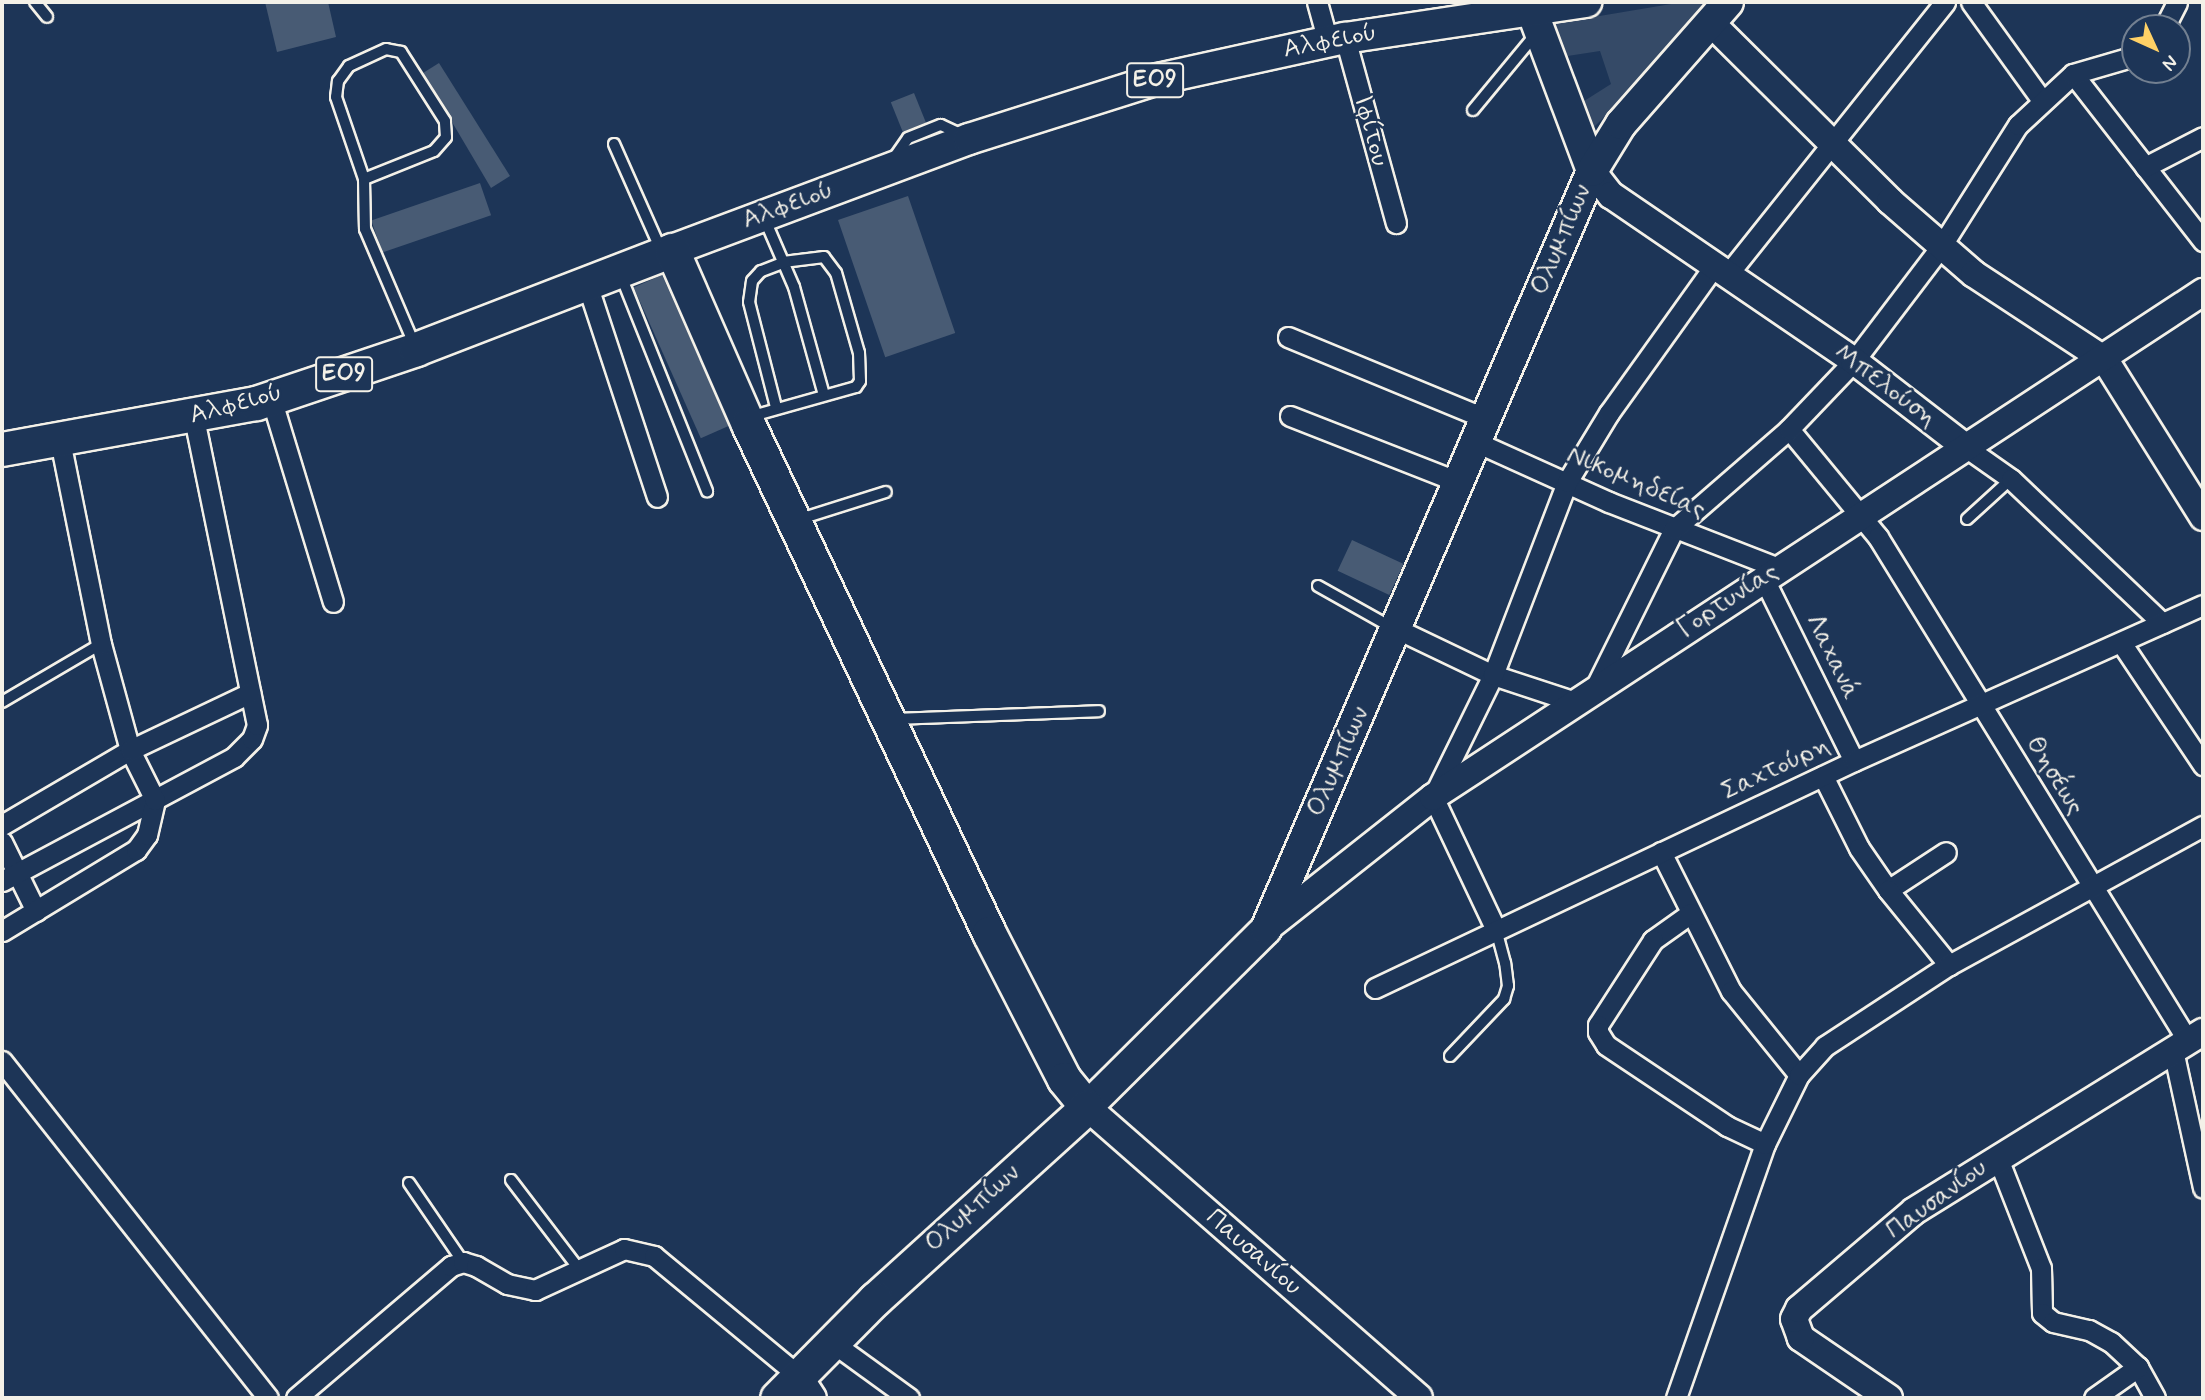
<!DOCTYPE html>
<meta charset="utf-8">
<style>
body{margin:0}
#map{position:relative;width:2205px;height:1400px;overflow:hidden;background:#1d3557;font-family:Mynerve,sans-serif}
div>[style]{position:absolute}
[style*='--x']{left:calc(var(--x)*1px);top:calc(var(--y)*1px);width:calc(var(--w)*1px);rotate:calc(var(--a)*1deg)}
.green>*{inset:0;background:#354a67}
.building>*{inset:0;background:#485b74;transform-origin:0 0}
.roads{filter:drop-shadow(2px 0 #f4f1e8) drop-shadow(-2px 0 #f4f1e8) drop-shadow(0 2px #f4f1e8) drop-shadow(0 -2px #f4f1e8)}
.lane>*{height:10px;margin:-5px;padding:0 5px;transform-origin:5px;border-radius:5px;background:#1d3557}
.street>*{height:19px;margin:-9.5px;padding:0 9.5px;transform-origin:9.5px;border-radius:9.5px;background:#1d3557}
.secondary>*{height:26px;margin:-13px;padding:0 13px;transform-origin:13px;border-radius:13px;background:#1d3557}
.primary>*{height:30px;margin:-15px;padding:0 15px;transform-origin:15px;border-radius:15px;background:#1d3557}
.highway>*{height:33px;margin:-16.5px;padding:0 16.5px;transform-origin:16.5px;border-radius:16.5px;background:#1d3557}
span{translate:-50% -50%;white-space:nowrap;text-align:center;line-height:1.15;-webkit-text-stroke:5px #1d3557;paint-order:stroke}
.shield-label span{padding:2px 5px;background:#1d3557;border:2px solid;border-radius:5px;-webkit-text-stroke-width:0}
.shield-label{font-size:24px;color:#f4f1e8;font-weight:700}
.street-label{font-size:26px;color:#f4f1e8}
.frame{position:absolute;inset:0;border:4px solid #f4f1e8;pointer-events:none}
.north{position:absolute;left:2121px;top:14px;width:70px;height:70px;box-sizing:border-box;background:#1d3557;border:2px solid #738091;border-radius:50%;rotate:135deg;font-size:19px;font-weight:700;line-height:28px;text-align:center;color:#f4f1e8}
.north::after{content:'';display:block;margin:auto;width:24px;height:32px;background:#ffd166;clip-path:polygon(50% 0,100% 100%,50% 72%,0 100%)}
</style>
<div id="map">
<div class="green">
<i style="clip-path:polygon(1683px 2px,1720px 2px,1590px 131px,1581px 103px,1611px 84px,1600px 51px,1561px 57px,1552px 24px)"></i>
</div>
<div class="building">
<i style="clip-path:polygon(265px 2px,328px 2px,336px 37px,277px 52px)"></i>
<i style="clip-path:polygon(439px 63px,510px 176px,491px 188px,423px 73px)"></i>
<i style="left:914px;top:93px;width:32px;height:25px;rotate:68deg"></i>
<i style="left:480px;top:183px;width:34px;height:115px;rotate:71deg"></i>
<i style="left:908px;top:196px;width:145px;height:74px;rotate:71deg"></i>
<i style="left:662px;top:275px;width:165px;height:31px;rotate:66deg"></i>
<i style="left:1352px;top:540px;width:57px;height:34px;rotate:25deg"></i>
</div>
<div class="roads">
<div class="lane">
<i style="--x:35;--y:2;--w:19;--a:51"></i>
<i style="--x:1473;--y:110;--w:97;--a:-50.4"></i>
<i style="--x:614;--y:144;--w:116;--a:66.1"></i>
<i style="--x:894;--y:158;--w:24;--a:-55"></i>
<i style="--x:908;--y:138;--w:35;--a:-22"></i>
<i style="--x:941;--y:125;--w:23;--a:25"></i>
<i style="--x:364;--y:179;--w:75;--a:-21.8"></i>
<i style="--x:434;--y:151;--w:18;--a:-49"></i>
<i style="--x:446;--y:137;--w:16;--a:-94"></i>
<i style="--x:445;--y:121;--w:82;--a:-122.5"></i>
<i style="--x:401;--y:52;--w:15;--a:-169"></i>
<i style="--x:386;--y:49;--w:41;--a:155.3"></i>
<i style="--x:349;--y:66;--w:19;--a:126"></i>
<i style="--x:338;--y:81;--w:16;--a:97"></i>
<i style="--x:336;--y:97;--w:87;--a:71.1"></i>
<i style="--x:364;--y:179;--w:50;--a:88.9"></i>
<i style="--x:365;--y:229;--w:127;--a:66.9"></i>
<i style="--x:765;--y:220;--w:73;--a:66.6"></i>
<i style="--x:794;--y:287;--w:112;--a:74.5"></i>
<i style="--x:621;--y:276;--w:232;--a:68.2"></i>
<i style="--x:749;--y:417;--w:111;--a:-15.7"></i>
<i style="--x:856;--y:387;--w:7;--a:-56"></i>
<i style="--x:860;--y:381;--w:28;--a:-92"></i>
<i style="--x:859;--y:353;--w:83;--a:-106"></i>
<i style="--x:836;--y:273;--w:20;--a:-127"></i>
<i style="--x:824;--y:257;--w:39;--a:173"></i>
<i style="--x:785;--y:262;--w:26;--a:159"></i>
<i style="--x:761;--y:271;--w:13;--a:132"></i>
<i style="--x:752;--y:281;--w:21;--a:98"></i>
<i style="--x:749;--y:302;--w:108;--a:75.6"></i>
<i style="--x:1967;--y:519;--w:59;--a:-42.3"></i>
<i style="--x:797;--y:520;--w:93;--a:-17.5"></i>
<i style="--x:1318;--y:586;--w:84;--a:29.3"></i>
<i style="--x:2;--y:702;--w:115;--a:-30.4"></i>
<i style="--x:893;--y:719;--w:206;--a:-2.2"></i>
<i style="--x:1450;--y:1056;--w:79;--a:-46.5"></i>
<i style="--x:1504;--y:999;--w:14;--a:-73"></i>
<i style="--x:1508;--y:986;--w:23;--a:-97"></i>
<i style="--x:1505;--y:963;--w:34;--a:-105"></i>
<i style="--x:511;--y:1180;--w:112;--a:52.6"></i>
<i style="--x:409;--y:1183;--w:96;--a:55.6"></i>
</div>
<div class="street">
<i style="--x:1317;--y:2;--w:41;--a:74.6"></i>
<i style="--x:1971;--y:2;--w:120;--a:54.2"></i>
<i style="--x:2164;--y:28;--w:29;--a:-63"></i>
<i style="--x:1345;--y:38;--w:192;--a:74.6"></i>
<i style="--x:2073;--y:74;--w:212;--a:52.1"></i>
<i style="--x:2145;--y:167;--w:65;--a:-27.3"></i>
<i style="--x:1728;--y:274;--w:348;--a:-51.4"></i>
<i style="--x:587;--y:284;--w:224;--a:71.8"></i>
<i style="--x:1288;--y:337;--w:213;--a:22.4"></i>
<i style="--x:271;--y:398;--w:213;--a:73.1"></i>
<i style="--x:1290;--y:416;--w:180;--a:21.4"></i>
<i style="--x:1789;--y:429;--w:140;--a:50.5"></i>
<i style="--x:1878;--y:537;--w:592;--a:58.41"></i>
<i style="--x:1476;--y:442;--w:146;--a:24.3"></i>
<i style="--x:1609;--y:502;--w:181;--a:21.3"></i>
<i style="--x:1964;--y:446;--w:57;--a:35.1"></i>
<i style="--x:2011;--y:479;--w:209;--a:43.6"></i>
<i style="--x:1763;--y:577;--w:205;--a:63.7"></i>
<i style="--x:1397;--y:629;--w:106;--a:25.6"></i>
<i style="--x:1493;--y:675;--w:86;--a:18.2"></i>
<i style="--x:2122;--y:644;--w:146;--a:56.2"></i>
<i style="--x:1595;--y:688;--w:178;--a:-63.6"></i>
<i style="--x:1674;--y:529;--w:152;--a:-41"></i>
<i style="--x:1789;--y:429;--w:94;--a:-46.3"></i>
<i style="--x:1854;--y:361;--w:146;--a:-52.8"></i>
<i style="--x:1942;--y:245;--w:142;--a:-57.7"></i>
<i style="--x:2018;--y:125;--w:75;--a:-42.8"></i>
<i style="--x:2073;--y:74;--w:65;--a:-16.2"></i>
<i style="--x:1823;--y:776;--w:80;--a:63.4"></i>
<i style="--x:1859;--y:848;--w:51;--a:55.4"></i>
<i style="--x:1888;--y:890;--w:69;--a:-33.2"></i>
<i style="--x:2;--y:825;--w:148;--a:-30.4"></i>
<i style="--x:130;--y:750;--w:110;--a:-105.3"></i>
<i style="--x:101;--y:644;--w:208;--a:-101.4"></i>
<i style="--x:2;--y:842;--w:77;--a:63.8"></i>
<i style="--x:1661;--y:852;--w:156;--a:63.3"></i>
<i style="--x:1731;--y:991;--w:108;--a:51"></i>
<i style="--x:2;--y:881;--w:263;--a:-28.1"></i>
<i style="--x:234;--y:757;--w:25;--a:-45"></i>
<i style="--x:252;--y:739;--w:15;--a:-70"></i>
<i style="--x:257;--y:725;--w:313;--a:-101.6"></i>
<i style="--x:1888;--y:890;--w:97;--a:50.9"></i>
<i style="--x:1691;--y:913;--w:47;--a:144.6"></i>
<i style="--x:1653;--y:940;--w:101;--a:122.9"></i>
<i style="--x:1598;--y:1025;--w:7;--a:90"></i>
<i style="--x:1598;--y:1032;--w:15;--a:58"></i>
<i style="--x:1606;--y:1045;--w:146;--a:33.8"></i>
<i style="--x:1727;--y:1126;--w:42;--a:25.3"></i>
<i style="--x:1496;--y:930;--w:147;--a:-115.3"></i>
<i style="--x:1433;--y:797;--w:136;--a:-63.8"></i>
<i style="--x:1493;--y:675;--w:207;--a:-69"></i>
<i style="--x:1567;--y:482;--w:81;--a:-58.7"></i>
<i style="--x:1609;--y:413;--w:182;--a:-54.4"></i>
<i style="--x:2;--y:931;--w:157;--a:-31.2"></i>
<i style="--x:136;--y:850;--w:19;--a:-54"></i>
<i style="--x:147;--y:835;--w:36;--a:-77"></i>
<i style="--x:155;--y:800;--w:56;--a:-116.6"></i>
<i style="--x:130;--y:750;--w:133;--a:-25.4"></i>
<i style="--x:1375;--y:988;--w:530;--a:-25.36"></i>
<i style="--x:1854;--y:761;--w:382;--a:-24.1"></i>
<i style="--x:2173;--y:1050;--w:141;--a:77.7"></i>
<i style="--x:2;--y:1061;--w:429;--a:51.7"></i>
<i style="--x:1997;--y:1156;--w:120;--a:68.6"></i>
<i style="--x:2041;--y:1268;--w:45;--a:88.7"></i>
<i style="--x:2042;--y:1313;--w:14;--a:39"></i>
<i style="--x:2053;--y:1322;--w:37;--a:13"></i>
<i style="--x:2089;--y:1330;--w:25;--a:29"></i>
<i style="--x:2111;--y:1342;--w:37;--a:43"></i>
<i style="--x:2138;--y:1367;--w:35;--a:61"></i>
<i style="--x:833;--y:1343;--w:94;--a:35.9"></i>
<i style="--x:296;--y:1398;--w:204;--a:-40.4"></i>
<i style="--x:451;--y:1266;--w:13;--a:-18"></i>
<i style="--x:463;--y:1262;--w:14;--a:17"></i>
<i style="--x:476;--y:1266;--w:36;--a:30"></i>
<i style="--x:507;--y:1284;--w:29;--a:12"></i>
<i style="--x:535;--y:1290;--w:98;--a:-24.7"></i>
<i style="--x:624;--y:1249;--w:31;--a:13"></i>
<i style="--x:654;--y:1256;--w:187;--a:39.6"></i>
<i style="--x:1676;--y:1398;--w:269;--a:-70.7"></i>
<i style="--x:1765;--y:1144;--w:77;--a:-63.8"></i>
<i style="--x:1799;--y:1075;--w:39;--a:-48"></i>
<i style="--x:1825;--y:1046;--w:148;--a:-33.2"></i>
<i style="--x:1949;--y:965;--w:290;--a:-28.7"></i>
<i style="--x:2094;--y:1398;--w:54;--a:-35.2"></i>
</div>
<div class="secondary">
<i style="--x:1710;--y:22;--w:254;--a:44.8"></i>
<i style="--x:1890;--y:201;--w:111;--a:41"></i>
<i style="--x:1974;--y:274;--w:157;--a:33.3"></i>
<i style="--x:2105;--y:360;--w:185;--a:58"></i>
<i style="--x:1592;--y:171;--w:31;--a:52"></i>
<i style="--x:1611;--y:195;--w:294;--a:34.3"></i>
<i style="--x:1854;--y:361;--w:139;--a:37.7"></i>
<i style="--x:1266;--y:929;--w:213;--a:-38.3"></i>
<i style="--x:1433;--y:797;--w:921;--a:-33.26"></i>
<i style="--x:1087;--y:1107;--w:441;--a:41.2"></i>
<i style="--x:798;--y:1375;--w:27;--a:57"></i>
<i style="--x:1889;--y:1398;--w:107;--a:-145.7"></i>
<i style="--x:1801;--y:1338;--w:20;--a:-110"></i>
<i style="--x:1794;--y:1319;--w:11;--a:-63"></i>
<i style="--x:1799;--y:1309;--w:151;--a:-40.4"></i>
<i style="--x:1914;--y:1211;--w:340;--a:-31.8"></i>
</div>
<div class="primary">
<i style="--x:1532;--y:11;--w:171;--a:69.4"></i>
<i style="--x:672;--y:250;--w:317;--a:-20.5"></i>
<i style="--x:969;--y:139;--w:198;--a:-17.6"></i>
<i style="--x:1158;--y:79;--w:191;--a:-12.4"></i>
<i style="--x:1345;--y:38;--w:244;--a:-8.5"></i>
<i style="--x:1087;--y:1107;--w:252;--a:-44.8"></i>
<i style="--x:1266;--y:929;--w:825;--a:-66.73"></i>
<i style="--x:1592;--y:171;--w:55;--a:-58.3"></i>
<i style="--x:1621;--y:124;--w:162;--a:-48.7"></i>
</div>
<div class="highway">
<i style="--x:2;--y:449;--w:258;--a:-10.3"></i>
<i style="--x:256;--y:403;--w:169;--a:-18.6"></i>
<i style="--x:416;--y:349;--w:274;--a:-21.1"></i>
<i style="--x:672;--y:250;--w:190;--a:66.4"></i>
<i style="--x:748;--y:424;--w:563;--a:64.66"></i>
<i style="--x:989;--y:933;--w:164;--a:62.8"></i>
<i style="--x:1064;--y:1079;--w:36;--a:51"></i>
<i style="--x:1087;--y:1107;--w:286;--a:137.8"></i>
<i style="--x:875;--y:1299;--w:139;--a:134.7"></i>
</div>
</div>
<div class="shield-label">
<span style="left:1155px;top:80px">ΕΟ9</span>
<span style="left:344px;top:374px">ΕΟ9</span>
</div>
<div class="street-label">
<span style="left:1330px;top:42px;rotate:-11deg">Αλφειού</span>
<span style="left:1370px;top:131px;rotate:75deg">Ιφίτου</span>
<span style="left:788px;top:206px;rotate:-20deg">Αλφειού</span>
<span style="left:1562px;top:240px;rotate:-67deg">Ολυμπίων</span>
<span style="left:1885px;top:386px;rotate:37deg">Μπελούση</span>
<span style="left:236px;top:405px;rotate:-15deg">Αλφειού</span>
<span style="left:1636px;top:483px;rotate:23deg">Νικομηδείας</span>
<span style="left:1728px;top:601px;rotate:-33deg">Γορτυνίας</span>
<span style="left:1832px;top:657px;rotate:64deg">Λαχανά</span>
<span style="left:1339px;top:762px;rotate:-66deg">Ολυμπίων</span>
<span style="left:1776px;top:769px;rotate:-25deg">Σαχτούρη</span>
<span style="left:2054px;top:776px;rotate:58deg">Θησέως</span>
<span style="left:1937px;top:1200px;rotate:-36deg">Παυσανίου</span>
<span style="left:973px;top:1209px;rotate:-42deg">Ολυμπίων</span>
<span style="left:1253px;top:1253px;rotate:41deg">Παυσανίου</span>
</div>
<div class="frame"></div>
<div class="north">N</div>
</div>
